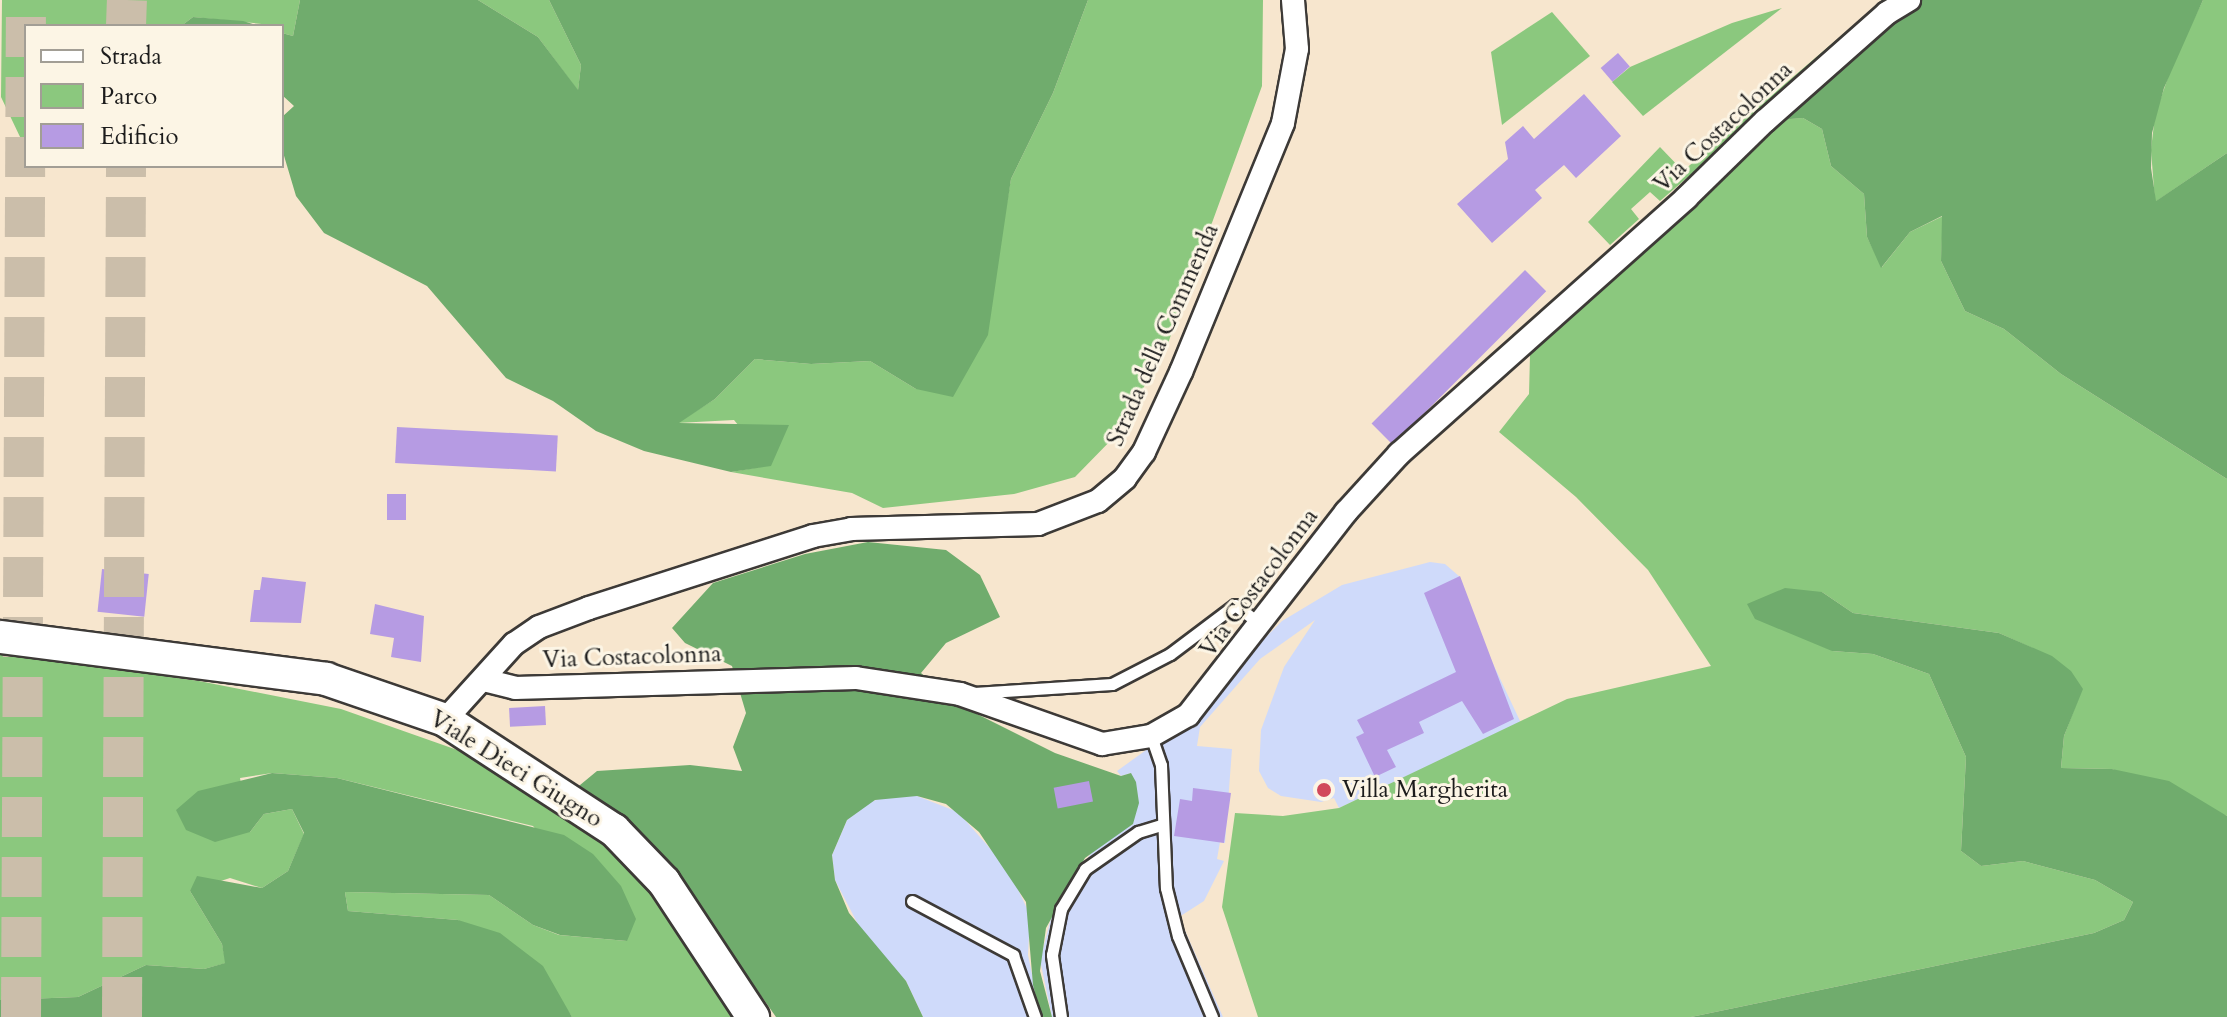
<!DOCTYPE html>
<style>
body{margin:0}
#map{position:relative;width:2227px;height:1017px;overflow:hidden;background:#f7e6ce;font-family:Cardo,serif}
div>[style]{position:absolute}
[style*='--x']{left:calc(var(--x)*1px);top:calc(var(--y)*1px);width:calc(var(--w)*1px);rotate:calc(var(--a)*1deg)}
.built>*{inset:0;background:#cfdafa}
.green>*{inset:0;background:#8bc87e}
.forest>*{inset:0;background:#70ac6d}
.building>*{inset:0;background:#b69be3;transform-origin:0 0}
.highway-tunnel>*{height:40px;margin-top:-20px;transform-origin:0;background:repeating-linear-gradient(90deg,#cbbeaa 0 40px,transparent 0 60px)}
.roads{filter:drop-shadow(2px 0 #3d3a37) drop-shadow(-2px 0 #3d3a37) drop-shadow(0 2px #3d3a37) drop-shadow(0 -2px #3d3a37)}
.lane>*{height:11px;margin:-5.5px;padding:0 5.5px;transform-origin:5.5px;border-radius:5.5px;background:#fff}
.street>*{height:22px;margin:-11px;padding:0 11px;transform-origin:11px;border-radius:11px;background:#fff}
.secondary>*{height:32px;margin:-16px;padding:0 16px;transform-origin:16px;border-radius:16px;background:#fff}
.dots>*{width:22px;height:22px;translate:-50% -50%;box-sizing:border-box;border:4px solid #fcf5e5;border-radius:50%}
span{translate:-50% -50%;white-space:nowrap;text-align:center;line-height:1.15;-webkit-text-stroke:6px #fcf5e5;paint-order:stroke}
.street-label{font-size:24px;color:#1c1c1c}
.poi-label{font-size:24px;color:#1c1c1c}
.left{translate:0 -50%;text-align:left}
.legend{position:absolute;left:24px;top:24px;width:260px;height:144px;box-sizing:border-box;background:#fcf5e5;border:2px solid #a29e95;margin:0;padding:10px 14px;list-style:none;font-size:24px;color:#1c1c1c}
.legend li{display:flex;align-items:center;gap:16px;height:40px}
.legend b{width:40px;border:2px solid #a29e95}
</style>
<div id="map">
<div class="built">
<i style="clip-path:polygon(1430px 562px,1445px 564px,1460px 577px,1487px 651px,1521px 723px,1339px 808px,1334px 798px,1321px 802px,1281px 796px,1268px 788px,1259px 771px,1261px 730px,1284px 667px,1315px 620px,1260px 659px,1200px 727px,1197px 746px,1232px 749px,1225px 843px,1220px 842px,1217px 859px,1224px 861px,1204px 901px,1179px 917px,1223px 1017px,1052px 1017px,1040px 960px,1054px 907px,1096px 846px,1133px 824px,1131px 773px,1121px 776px,1117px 771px,1167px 735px,1282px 621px,1342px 585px)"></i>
<i style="clip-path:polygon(887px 796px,917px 796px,958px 812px,1009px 870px,1030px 915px,1028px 955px,1041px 1017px,923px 1017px,906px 981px,863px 934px,835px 880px,832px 855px,847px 820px,865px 804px)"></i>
</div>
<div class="green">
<i style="clip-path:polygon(2px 0,300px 0,293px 36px,282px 33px,282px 26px,193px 17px,181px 26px,26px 26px,26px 140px,21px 139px,1px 97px)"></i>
<i style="clip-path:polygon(478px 0,549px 0,581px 65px,578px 91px,538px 37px)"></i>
<i style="clip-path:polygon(1088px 0,1263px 0,1262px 86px,1167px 346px,1118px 433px,1075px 477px,1014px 494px,883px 508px,852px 493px,731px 472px,771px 465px,734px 420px,677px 423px,715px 399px,755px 359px,811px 364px,870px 361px,916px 389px,998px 253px,1011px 179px,1053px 93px)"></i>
<i style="clip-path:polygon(1883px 0,1894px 0,1660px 201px,1650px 192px,1631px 209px,1639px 219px,1610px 245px,1588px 222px,1660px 147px,1683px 171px)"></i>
<i style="clip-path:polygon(2203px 0,2227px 0,2227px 153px,2155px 202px,2151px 150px,2155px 115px,2173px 63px)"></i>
<i style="clip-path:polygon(1782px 8px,1643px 116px,1612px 82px,1630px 67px,1732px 23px)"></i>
<i style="clip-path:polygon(1552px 12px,1590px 56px,1502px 125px,1491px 52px)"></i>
<i style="clip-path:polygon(1803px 118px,1822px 129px,1831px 166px,1864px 194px,1867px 237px,1882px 267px,1910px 232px,1943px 216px,1941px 261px,1965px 311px,2004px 329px,2061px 374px,2227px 479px,2227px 816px,2112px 769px,2061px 768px,2064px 736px,2082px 689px,2052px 657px,1999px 633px,1853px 613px,1822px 592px,1832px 651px,1873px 654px,1929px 674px,1966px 757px,1961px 851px,1981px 866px,2023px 861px,2095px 880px,2133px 902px,2124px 920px,2094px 933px,1691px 1017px,1258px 1017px,1222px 907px,1235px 813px,1283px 816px,1339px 808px,1567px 699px,1711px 666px,1648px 570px,1576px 497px,1499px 432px,1529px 394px,1530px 355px,1543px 339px,1772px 120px)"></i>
<i style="clip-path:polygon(0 653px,199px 681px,341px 709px,463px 752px,548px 796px,624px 852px,743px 1017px,572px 1017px,563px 1004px,458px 920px,348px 911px,345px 892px,489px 895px,533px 925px,559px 935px,627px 941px,533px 826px,337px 778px,272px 773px,240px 778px,250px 832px,264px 814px,292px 809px,304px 834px,288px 871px,262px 888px,230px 878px,190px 891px,222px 944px,226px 963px,204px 969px,146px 965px,78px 997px,0 1000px)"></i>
</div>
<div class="forest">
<i style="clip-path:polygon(300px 0,478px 0,538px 37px,578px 90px,581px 65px,549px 0,1088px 0,1053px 93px,1011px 179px,988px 335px,953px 397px,916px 389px,870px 361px,811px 364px,755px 359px,715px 399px,679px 423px,789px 425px,771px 466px,731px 472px,644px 451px,596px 431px,553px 401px,506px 378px,427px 286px,324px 233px,296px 196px,282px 149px,282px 117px,294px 106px,282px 95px,282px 33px,293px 36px)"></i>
<i style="clip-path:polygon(1909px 0,2203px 0,2164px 88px,2152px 133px,2151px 168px,2156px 201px,2227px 153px,2227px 479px,2061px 374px,2004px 329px,1965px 311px,1941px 261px,1942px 216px,1910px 232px,1881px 268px,1867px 237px,1864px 194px,1831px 166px,1822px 129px,1803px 118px,1765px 121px)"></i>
<i style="clip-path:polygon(193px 17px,243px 21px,259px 26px,181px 26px)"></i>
<i style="clip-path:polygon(868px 542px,946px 550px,980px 575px,1000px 617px,946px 643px,921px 673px,961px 706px,1055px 753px,1121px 776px,1131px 773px,1136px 782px,1139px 803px,1133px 824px,1085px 858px,1046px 928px,1040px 971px,1052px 1017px,1041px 1017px,1033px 985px,1026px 902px,979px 832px,946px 804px,917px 796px,875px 800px,847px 820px,832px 855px,835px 880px,849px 913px,906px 981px,923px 1017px,776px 1017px,677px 876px,574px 790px,597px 771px,690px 765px,742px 771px,733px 747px,746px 713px,732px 666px,685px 643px,672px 628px,713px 583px,805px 554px)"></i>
<i style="clip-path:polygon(1785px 588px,1822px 592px,1853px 613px,1999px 633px,2052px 656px,2071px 671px,2083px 689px,2064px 736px,2061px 768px,2112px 769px,2169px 781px,2227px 816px,2227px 1017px,1691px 1017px,2094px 933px,2124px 920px,2133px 902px,2095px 880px,2023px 861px,1981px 866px,1961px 851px,1966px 757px,1929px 674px,1873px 654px,1832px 651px,1755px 619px,1747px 604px)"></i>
<i style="clip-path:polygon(272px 773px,337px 778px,564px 835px,593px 854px,621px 886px,636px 919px,627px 941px,560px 935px,533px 925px,489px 895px,345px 892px,348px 911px,458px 920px,500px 933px,543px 966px,572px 1017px,0 1017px,0 1000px,78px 997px,146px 965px,204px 969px,225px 963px,222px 944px,190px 891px,197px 876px,262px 888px,288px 871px,304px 833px,292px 809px,264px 814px,250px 832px,215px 842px,186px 830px,176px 810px,198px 791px)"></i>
</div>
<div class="building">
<i style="left:1618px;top:53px;width:18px;height:23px;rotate:49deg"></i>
<i style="clip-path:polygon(1584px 94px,1621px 136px,1576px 178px,1564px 165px,1535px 190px,1542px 198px,1492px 243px,1457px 204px,1508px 159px,1505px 142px,1523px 126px,1534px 139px)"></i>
<i style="left:1525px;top:270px;width:30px;height:217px;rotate:45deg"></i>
<i style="left:397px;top:427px;width:161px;height:36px;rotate:3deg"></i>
<i style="left:387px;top:494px;width:19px;height:26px"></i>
<i style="left:102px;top:569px;width:47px;height:43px;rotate:6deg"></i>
<i style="clip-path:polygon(1460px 576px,1514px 719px,1483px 734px,1462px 701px,1419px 722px,1424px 733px,1387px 750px,1396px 767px,1375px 777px,1356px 737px,1364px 733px,1357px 720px,1456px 672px,1424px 593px)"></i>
<i style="clip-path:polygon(262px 577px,306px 582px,301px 623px,250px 622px,254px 590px,260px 590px)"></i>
<i style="clip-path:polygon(375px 604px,424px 616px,421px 662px,391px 657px,394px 638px,370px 634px)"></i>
<i style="left:545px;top:706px;width:19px;height:36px;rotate:87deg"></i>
<i style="left:1089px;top:781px;width:21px;height:36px;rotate:79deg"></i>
<i style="clip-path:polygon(1193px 788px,1231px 793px,1224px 843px,1174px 836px,1180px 799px,1192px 801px)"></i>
</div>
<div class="highway-tunnel">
<i style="--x:126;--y:26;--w:26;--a:-88"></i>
<i style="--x:21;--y:1017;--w:1017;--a:-89.72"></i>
<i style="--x:122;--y:1017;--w:851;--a:-89.73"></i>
</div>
<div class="roads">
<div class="lane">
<i style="--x:974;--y:693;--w:138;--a:-3.7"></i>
<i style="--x:1112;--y:684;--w:65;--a:-27.3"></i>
<i style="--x:1170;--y:654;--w:81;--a:-37"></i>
<i style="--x:1235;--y:605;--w:34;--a:37"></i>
<i style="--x:1151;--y:736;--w:31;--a:71"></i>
<i style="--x:1161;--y:765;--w:123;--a:87.7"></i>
<i style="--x:1166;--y:888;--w:49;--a:76"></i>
<i style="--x:1178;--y:936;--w:88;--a:67.2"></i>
<i style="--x:912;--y:901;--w:115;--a:28.1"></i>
<i style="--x:1013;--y:955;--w:66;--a:70.5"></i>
<i style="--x:1061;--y:1017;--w:63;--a:-98.3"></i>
<i style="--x:1052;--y:955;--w:47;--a:-78.9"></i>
<i style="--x:1061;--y:909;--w:47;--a:-59"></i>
<i style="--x:1085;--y:869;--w:65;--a:-34.9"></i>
<i style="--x:1138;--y:832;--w:24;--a:-17"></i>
</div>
<div class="street">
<i style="--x:484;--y:680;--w:32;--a:14"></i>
<i style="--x:515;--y:688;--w:341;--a:-1.7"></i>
<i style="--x:856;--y:678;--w:105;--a:8.7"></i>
<i style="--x:960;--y:694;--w:151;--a:19.4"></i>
<i style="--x:1102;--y:744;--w:50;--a:-9.3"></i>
<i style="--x:1151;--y:736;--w:43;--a:-29.6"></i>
<i style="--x:1188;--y:715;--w:257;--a:-52.1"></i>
<i style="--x:1346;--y:512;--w:79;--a:-47.6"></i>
<i style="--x:1399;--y:454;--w:385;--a:-41.7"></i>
<i style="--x:1686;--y:198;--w:110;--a:-44.3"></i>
<i style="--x:1765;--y:121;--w:163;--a:-41.5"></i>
<i style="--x:1887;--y:13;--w:26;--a:-31"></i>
<i style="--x:445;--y:720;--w:103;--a:-47.8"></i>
<i style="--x:514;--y:644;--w:30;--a:-34"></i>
<i style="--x:539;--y:627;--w:53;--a:-20.8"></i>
<i style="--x:589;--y:608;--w:235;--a:-17.8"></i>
<i style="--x:813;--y:536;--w:39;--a:-10"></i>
<i style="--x:851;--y:529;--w:187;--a:-1.5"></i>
<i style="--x:1038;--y:524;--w:64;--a:-21"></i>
<i style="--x:1098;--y:501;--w:35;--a:-40"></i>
<i style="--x:1125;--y:478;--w:32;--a:-54"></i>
<i style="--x:1144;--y:452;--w:88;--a:-65.2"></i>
<i style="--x:1181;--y:372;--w:269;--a:-67.7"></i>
<i style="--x:1283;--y:123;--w:75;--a:-79.3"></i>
<i style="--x:1297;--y:49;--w:49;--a:-94.7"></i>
</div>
<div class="secondary">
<i style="--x:0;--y:637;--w:329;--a:7.3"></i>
<i style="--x:326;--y:679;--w:126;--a:19"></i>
<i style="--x:445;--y:720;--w:202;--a:33.1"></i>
<i style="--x:614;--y:830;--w:72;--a:46.1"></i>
<i style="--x:664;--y:882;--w:162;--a:56.6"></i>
</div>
</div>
<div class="dots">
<i style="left:1324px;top:790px;background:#d1495b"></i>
</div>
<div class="street-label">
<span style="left:1723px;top:127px;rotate:-43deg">Via Costacolonna</span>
<span style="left:1163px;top:335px;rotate:-66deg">Strada della Commenda</span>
<span style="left:1259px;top:583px;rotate:-53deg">Via Costacolonna</span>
<span style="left:632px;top:657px;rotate:-2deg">Via Costacolonna</span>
<span style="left:516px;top:769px;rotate:32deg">Viale Dieci Giugno</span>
</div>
<div class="poi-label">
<span class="left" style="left:1342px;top:790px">Villa Margherita</span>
</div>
<ul class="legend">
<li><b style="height:10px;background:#fff"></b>Strada</li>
<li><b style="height:22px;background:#8bc87e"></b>Parco</li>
<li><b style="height:22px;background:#b69be3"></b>Edificio</li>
</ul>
</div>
